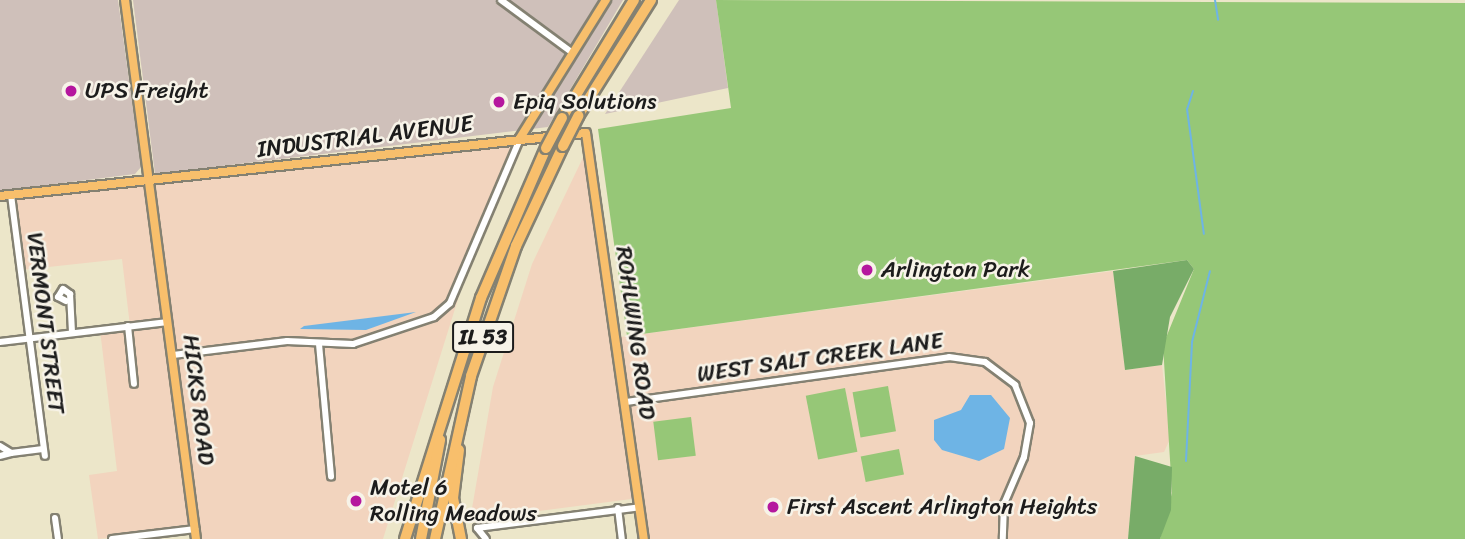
<!DOCTYPE html>
<style>
body{margin:0}
#map{position:relative;width:1465px;height:539px;overflow:hidden;background:#ece6c9;font-family:Sriracha,sans-serif}
div>[style]{position:absolute}
[style*='--x']{left:calc(var(--x)*1px);top:calc(var(--y)*1px);width:calc(var(--w)*1px);rotate:calc(var(--a)*1deg)}
.built>*{inset:0;background:#f2d4be}
.industrial>*{inset:0;background:#cfc0ba}
.green>*{inset:0;background:#96c777;transform-origin:0 0}
.forest>*{inset:0;background:#78ac68}
.water>*{inset:0;background:#6eb4e5}
.stream>*{height:2px;margin:-1px;padding:0 1px;transform-origin:1px;border-radius:1px;background:#6eb4e5}
.roads{filter:drop-shadow(2px 0 #848172) drop-shadow(-2px 0 #848172) drop-shadow(0 2px #848172) drop-shadow(0 -2px #848172)}
.minor>*{height:6px;margin:-3px;padding:0 3px;transform-origin:3px;border-radius:3px;background:#fff}
.major>*{height:8px;margin:-4px;padding:0 4px;transform-origin:4px;border-radius:4px;background:#f8bf6c}
.highway>*{height:10px;margin:-5px;padding:0 5px;transform-origin:5px;border-radius:5px;background:#f8bf6c}
.bridges{filter:drop-shadow(2px 0 #848172) drop-shadow(-2px 0 #848172) drop-shadow(0 2px #848172) drop-shadow(0 -2px #848172)}
.highway-bridge>*{height:10px;margin:-5px;padding:0 5px;transform-origin:5px;border-radius:5px;background:#f8bf6c}
.dots>*{width:19px;height:19px;translate:-50% -50%;box-sizing:border-box;border:4px solid #f7f3e8;border-radius:50%}
span{translate:-50% -50%;white-space:nowrap;text-align:center;line-height:1.15;-webkit-text-stroke:5px #f7f3e8;paint-order:stroke}
.shield-label span{padding:2px 5px;background:#f7f3e8;border:2px solid;border-radius:5px;-webkit-text-stroke-width:0}
.shield-label{font-size:21px;color:#1c1c1c;font-weight:700}
.poi-label{font-size:23px;color:#1c1c1c}
.left{translate:0 -50%;text-align:left}
.street-label{font-size:23px;color:#1c1c1c}
</style>
<div id="map">
<div class="built">
<i style="clip-path:polygon(520px 138px,474px 248px,383px 539px,196px 539px,195px 529px,98px 539px,89px 475px,117px 471px,100px 330px,130px 326px,122px 259px,21px 270px,11px 195px)"></i>
<i style="clip-path:polygon(589px 145px,639px 498px,470px 520px,493px 387px,532px 264px)"></i>
<i style="clip-path:polygon(1113px 271px,1125px 370px,1162px 365px,1170px 439px,1164px 452px,1135px 456px,1128px 539px,649px 539px,620px 337px)"></i>
</div>
<div class="industrial">
<i style="clip-path:polygon(0 0,118px 0,141px 167px,135px 174px,0 191px)"></i>
<i style="clip-path:polygon(133px 0,623px 0,548px 127px,155px 174px)"></i>
<i style="clip-path:polygon(679px 0,716px 0,728px 88px,605px 114px)"></i>
</div>
<div class="green">
<i style="clip-path:polygon(716px 0,1465px 3px,1465px 539px,1160px 539px,1172px 493px,1163px 345px,1194px 269px,1187px 260px,627px 336px,598px 129px,731px 108px)"></i>
<i style="left:888px;top:386px;width:46px;height:36px;rotate:80deg"></i>
<i style="left:845px;top:388px;width:65px;height:40px;rotate:79deg"></i>
<i style="left:691px;top:417px;width:39px;height:38px;rotate:83deg"></i>
<i style="left:899px;top:449px;width:26px;height:39px;rotate:79deg"></i>
</div>
<div class="forest">
<i style="clip-path:polygon(1187px 260px,1194px 269px,1170px 317px,1162px 365px,1125px 370px,1113px 271px)"></i>
<i style="clip-path:polygon(1135px 456px,1172px 467px,1171px 510px,1160px 539px,1128px 539px)"></i>
</div>
<div class="water">
<i style="clip-path:polygon(416px 312px,366px 330px,300px 329px,304px 326px)"></i>
<i style="clip-path:polygon(970px 395px,991px 395px,1010px 418px,1004px 449px,979px 461px,942px 450px,934px 440px,934px 420px,961px 410px)"></i>
</div>
<div class="stream">
<i style="--x:1215;--y:0;--w:20;--a:81"></i>
<i style="--x:1193;--y:91;--w:19;--a:108"></i>
<i style="--x:1187;--y:109;--w:126;--a:82.3"></i>
<i style="--x:1186;--y:461;--w:119;--a:-87.1"></i>
<i style="--x:1192;--y:342;--w:73;--a:-75.8"></i>
</div>
<div class="roads">
<div class="minor">
<i style="--x:501;--y:0;--w:86;--a:36.5"></i>
<i style="--x:11;--y:195;--w:263;--a:82.6"></i>
<i style="--x:66;--y:301;--w:9;--a:-153"></i>
<i style="--x:58;--y:297;--w:9;--a:-58"></i>
<i style="--x:63;--y:289;--w:9;--a:36"></i>
<i style="--x:70;--y:294;--w:39;--a:87"></i>
<i style="--x:128;--y:326;--w:58;--a:84.1"></i>
<i style="--x:0;--y:342;--w:169;--a:-6.8"></i>
<i style="--x:319;--y:344;--w:133;--a:84.8"></i>
<i style="--x:173;--y:355;--w:115;--a:-7"></i>
<i style="--x:287;--y:341;--w:66;--a:2.6"></i>
<i style="--x:353;--y:344;--w:85;--a:-18.4"></i>
<i style="--x:434;--y:317;--w:21;--a:-41"></i>
<i style="--x:450;--y:303;--w:178;--a:-66.9"></i>
<i style="--x:626;--y:402;--w:326;--a:-7.9"></i>
<i style="--x:949;--y:357;--w:36;--a:8"></i>
<i style="--x:985;--y:362;--w:38;--a:37"></i>
<i style="--x:1015;--y:385;--w:41;--a:68.5"></i>
<i style="--x:1030;--y:423;--w:35;--a:100"></i>
<i style="--x:1024;--y:457;--w:51;--a:113.1"></i>
<i style="--x:1004;--y:504;--w:35;--a:92"></i>
<i style="--x:0;--y:446;--w:13;--a:32"></i>
<i style="--x:11;--y:453;--w:11;--a:165"></i>
<i style="--x:11;--y:453;--w:32;--a:-7"></i>
<i style="--x:618;--y:508;--w:31;--a:83"></i>
<i style="--x:55;--y:518;--w:21;--a:82"></i>
<i style="--x:477;--y:528;--w:164;--a:-7.3"></i>
<i style="--x:477;--y:528;--w:14;--a:51"></i>
<i style="--x:112;--y:539;--w:84;--a:-6.9"></i>
</div>
<div class="major">
<i style="--x:125;--y:0;--w:544;--a:82.5"></i>
<i style="--x:520;--y:138;--w:163;--a:-58.1"></i>
<i style="--x:0;--y:196;--w:589;--a:-6.14"></i>
<i style="--x:586;--y:133;--w:410;--a:81.9"></i>
</div>
<div class="highway">
<i style="--x:578;--y:116;--w:137;--a:-57.8"></i>
<i style="--x:562;--y:118;--w:138;--a:-58.6"></i>
<i style="--x:459;--y:450;--w:48;--a:97.1"></i>
<i style="--x:453;--y:498;--w:42;--a:79"></i>
<i style="--x:405;--y:539;--w:253;--a:-72.5"></i>
<i style="--x:481;--y:298;--w:163;--a:-66.6"></i>
<i style="--x:421;--y:539;--w:101;--a:-79.1"></i>
<i style="--x:435;--y:539;--w:167;--a:-77.5"></i>
<i style="--x:471;--y:376;--w:138;--a:-70.9"></i>
<i style="--x:516;--y:246;--w:110;--a:-64.8"></i>
</div>
</div>
<div class="bridges">
<div class="highway-bridge">
<i style="--x:563;--y:146;--w:34;--a:-63"></i>
<i style="--x:546;--y:148;--w:34;--a:-62"></i>
</div>
</div>
<div class="dots">
<i style="left:71px;top:91px;background:#b5179e"></i>
<i style="left:499px;top:102px;background:#b5179e"></i>
<i style="left:867px;top:270px;background:#b5179e"></i>
<i style="left:356px;top:501px;background:#b5179e"></i>
<i style="left:773px;top:507px;background:#b5179e"></i>
</div>
<div class="shield-label">
<span style="left:483px;top:337px">IL 53</span>
</div>
<div class="poi-label">
<span class="left" style="left:85px;top:91px">UPS Freight</span>
<span class="left" style="left:513px;top:102px">Epiq Solutions</span>
<span class="left" style="left:881px;top:270px">Arlington Park</span>
<span class="left" style="left:370px;top:501px">Motel 6<br>Rolling Meadows</span>
<span class="left" style="left:787px;top:507px">First Ascent Arlington Heights</span>
</div>
<div class="street-label">
<span style="left:365px;top:137px;rotate:-7deg">INDUSTRIAL AVENUE</span>
<span style="left:45px;top:323px;rotate:83deg">VERMONT STREET</span>
<span style="left:635px;top:333px;rotate:82deg">ROHLWING ROAD</span>
<span style="left:820px;top:358px;rotate:-8deg">WEST SALT CREEK LANE</span>
<span style="left:198px;top:400px;rotate:83deg">HICKS ROAD</span>
</div>
</div>
